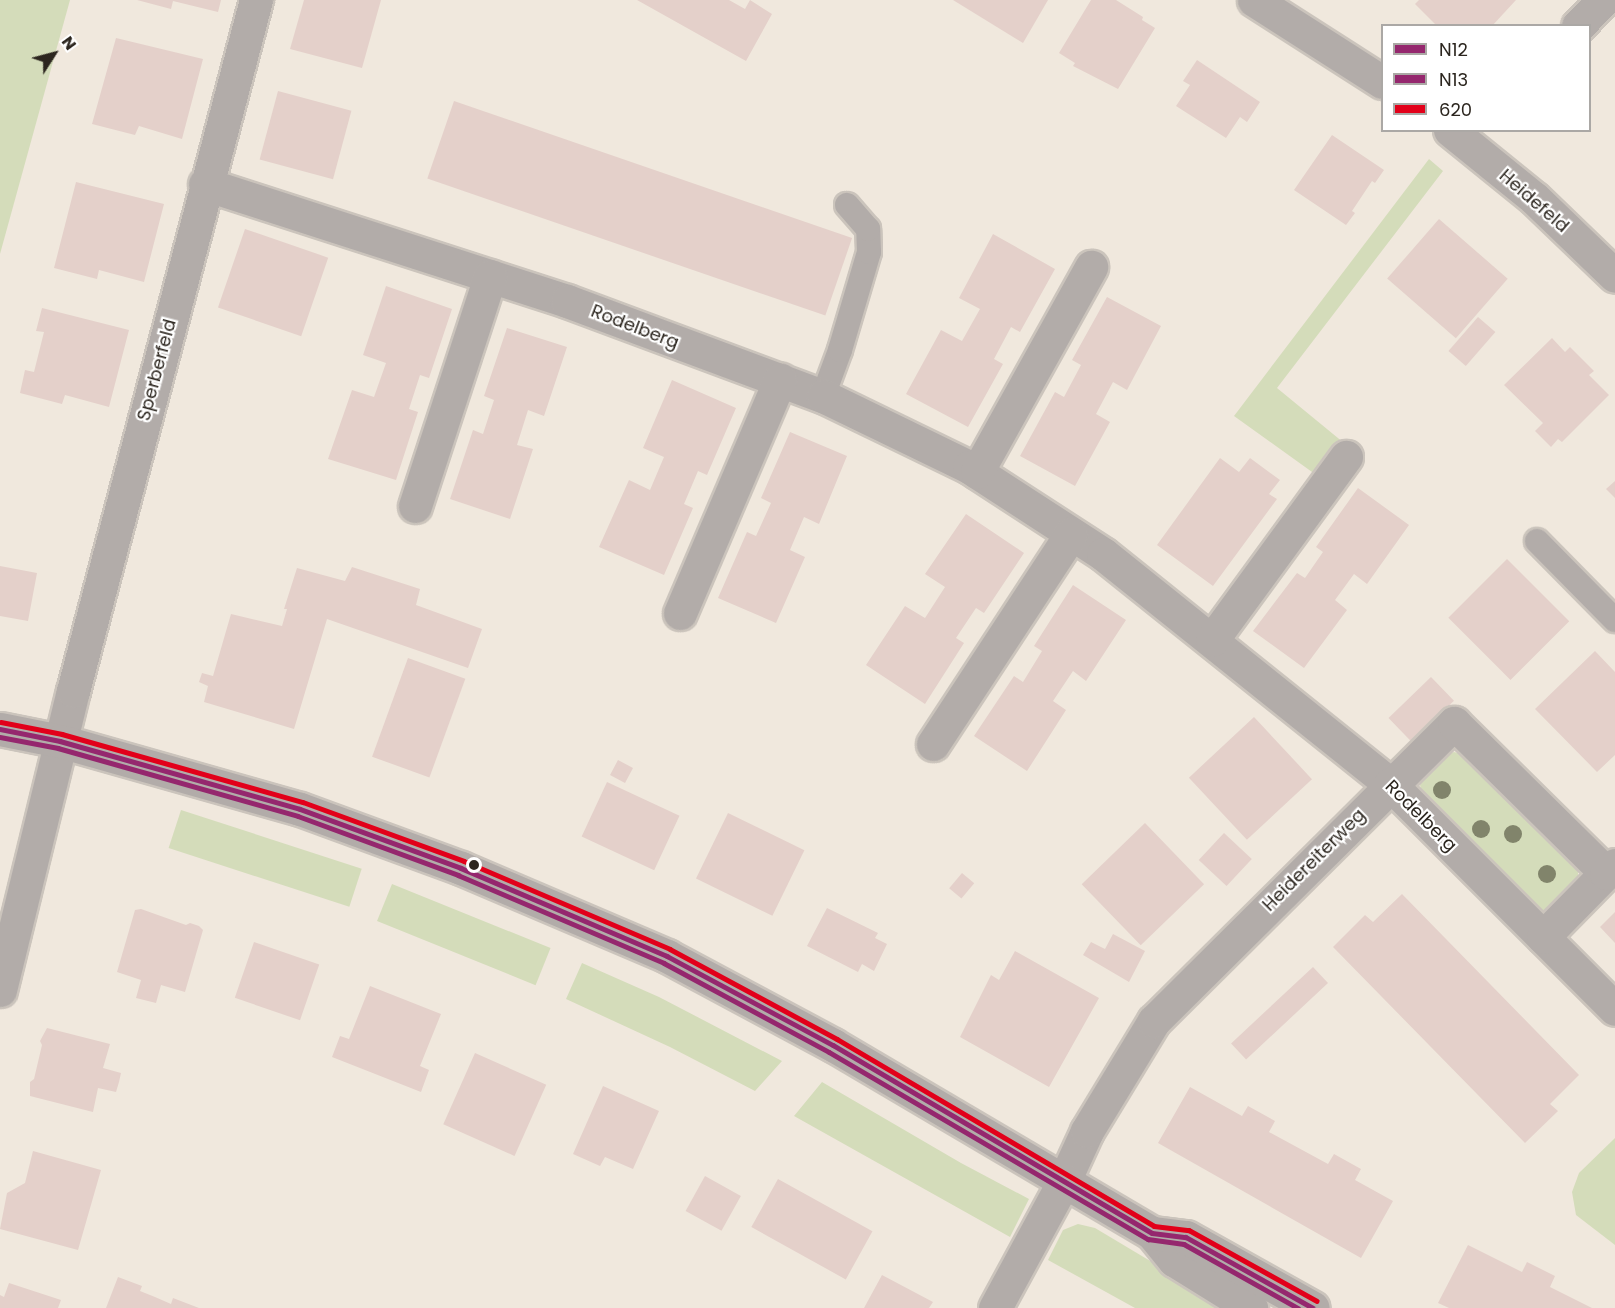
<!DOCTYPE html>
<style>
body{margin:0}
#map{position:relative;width:1615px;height:1308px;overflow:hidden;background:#f0e8dd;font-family:Poppins,sans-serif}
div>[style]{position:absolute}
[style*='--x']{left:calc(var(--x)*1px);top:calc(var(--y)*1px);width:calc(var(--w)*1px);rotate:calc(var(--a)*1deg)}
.green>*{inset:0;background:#d4dcba;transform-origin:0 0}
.building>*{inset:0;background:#e4d0ca;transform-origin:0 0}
.roads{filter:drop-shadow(2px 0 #cbc4bc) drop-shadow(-2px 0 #cbc4bc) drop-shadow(0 2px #cbc4bc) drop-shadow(0 -2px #cbc4bc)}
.service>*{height:24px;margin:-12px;padding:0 12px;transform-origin:12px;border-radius:12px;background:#b2aca9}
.minor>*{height:33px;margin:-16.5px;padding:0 16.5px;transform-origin:16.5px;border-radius:16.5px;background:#b2aca9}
.tertiary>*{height:33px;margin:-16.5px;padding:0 16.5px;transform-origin:16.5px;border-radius:16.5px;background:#b2aca9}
.bus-1>*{height:4.5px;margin:-2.25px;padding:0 2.25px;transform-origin:2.25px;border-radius:2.25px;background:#95276e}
.bus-2>*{height:4.5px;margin:-2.25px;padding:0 2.25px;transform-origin:2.25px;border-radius:2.25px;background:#95276e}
.bus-3>*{height:4.5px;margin:-2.25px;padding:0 2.25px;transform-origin:2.25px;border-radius:2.25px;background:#e2001a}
.trees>*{width:18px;height:18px;margin:-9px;border-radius:50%;background:#81846b}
.dots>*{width:16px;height:16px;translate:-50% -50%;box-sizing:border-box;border:3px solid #fff;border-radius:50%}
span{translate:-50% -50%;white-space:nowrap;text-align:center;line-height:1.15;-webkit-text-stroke:4.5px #fff;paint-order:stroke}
.street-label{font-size:18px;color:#2c261f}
.legend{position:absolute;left:1381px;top:24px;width:210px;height:108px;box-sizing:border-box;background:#fff;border:2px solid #aba8a5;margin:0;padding:8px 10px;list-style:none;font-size:18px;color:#2c261f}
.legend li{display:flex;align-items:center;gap:12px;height:30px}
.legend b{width:30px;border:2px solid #aba8a5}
.north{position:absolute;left:24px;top:24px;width:60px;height:60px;-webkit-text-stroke:4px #fff;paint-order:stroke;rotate:54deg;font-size:16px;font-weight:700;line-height:24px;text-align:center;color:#2c261f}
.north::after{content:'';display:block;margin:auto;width:21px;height:27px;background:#2c261f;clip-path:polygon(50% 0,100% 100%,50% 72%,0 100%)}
</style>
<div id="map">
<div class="green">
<i style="clip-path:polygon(0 0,70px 0,0 254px)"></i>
<i style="clip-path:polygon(1429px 159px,1443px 171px,1277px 388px,1344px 443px,1319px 477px,1234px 416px)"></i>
<i style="clip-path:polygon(1454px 752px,1466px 755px,1578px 870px,1578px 882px,1549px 914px,1540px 914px,1423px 797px,1420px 785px,1423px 775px,1444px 756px)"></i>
<i style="left:181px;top:810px;width:190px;height:40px;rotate:18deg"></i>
<i style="left:392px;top:884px;width:171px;height:40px;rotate:22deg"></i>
<i style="clip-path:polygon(582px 963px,659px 997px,782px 1061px,755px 1091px,670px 1047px,566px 999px)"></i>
<i style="clip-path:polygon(822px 1082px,961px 1163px,1029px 1199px,1010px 1237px,794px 1116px)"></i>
<i style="clip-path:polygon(1615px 1138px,1615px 1245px,1576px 1215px,1572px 1192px,1579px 1173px)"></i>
<i style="clip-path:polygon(1078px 1224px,1095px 1228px,1229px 1308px,1135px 1308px,1048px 1260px,1063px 1230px)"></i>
</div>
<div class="building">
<i style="clip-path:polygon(137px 0,221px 0,218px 12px,173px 1px,171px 9px)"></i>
<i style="clip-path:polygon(304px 0,381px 0,362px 68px,290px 49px)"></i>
<i style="clip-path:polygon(637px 0,729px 0,745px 9px,750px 0,772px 14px,746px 61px)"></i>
<i style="clip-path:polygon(953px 0,1048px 0,1023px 43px)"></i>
<i style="clip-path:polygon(1091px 0,1116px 0,1143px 17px,1142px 20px,1155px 28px,1118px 89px,1073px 66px,1075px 63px,1059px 53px)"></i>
<i style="clip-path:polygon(1419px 0,1516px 0,1492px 26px,1437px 26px,1415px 4px)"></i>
<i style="clip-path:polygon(116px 38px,203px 59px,182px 139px,139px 126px,135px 135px,92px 124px)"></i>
<i style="clip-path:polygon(1197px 60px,1260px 102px,1247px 122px,1240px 117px,1226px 138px,1176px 106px,1190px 85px,1183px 81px)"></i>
<i style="left:278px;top:91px;width:76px;height:71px;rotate:15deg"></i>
<i style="left:454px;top:101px;width:421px;height:82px;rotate:19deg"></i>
<i style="clip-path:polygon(1332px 135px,1384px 170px,1375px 183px,1372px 181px,1352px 211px,1355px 213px,1346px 225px,1294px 190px)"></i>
<i style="clip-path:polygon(76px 182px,164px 204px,144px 282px,99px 270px,97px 279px,54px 268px)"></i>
<i style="left:1439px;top:219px;width:91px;height:79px;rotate:41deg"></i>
<i style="left:245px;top:229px;width:88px;height:83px;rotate:19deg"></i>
<i style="clip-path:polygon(993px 234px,1055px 269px,1020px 332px,1011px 327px,994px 359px,1003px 364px,968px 427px,906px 394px,941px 330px,962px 341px,980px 309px,959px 298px)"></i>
<i style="clip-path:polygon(386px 286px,452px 309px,429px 378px,420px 375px,409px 409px,418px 412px,396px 480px,328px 459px,352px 390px,374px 397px,386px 363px,363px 355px)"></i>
<i style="clip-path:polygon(1107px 297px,1161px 326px,1127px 390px,1113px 382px,1096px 414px,1110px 422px,1075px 486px,1020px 456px,1055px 392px,1064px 397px,1081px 365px,1072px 360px)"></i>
<i style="clip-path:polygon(42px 308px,129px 330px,109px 407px,65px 395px,62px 404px,20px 393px,25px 370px,34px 372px,44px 332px,36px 331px)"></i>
<i style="left:1478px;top:317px;width:23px;height:45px;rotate:41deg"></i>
<i style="clip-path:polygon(507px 328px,567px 347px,544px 416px,528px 410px,517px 445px,533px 449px,510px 519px,450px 499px,473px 430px,483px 434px,494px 400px,484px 396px)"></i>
<i style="clip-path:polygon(1552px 338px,1565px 352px,1570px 347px,1594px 371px,1589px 375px,1609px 395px,1562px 442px,1558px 439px,1551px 447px,1535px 431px,1543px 423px,1504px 385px)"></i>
<i style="clip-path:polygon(672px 380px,736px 408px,707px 475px,698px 471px,684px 504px,693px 508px,664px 575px,599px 547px,629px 480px,650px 490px,664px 457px,643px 448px)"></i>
<i style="clip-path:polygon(790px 432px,847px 456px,819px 524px,804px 517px,790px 550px,805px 557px,776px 623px,718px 598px,747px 532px,756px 536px,771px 503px,761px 498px)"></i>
<i style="clip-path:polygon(1220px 458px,1239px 472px,1250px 458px,1280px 480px,1269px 494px,1277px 499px,1213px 586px,1157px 545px)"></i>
<i style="clip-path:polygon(1615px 481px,1615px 498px,1606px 489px)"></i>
<i style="clip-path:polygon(1358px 488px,1409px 525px,1367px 584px,1354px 574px,1335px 600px,1347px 610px,1304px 668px,1253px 631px,1297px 573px,1305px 578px,1323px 552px,1316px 547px)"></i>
<i style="clip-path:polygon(966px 514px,1024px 553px,984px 613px,976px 608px,956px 638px,964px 643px,925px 704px,866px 665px,905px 606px,925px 618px,945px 587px,925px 574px)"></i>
<i style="left:1507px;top:559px;width:88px;height:83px;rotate:45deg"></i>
<i style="clip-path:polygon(0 566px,37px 573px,28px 621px,0 616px)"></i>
<i style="clip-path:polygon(352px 567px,420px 589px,416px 605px,482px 629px,468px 668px,327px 619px,294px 729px,204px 702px,208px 686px,199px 682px,202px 673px,213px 676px,231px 614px,282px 626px,287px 609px,284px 609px,297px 568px,345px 581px)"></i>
<i style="clip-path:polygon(1073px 585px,1126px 620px,1086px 681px,1073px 671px,1053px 701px,1066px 710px,1027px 771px,974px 736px,1014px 676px,1023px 682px,1042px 651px,1034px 646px)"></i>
<i style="clip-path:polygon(1595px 651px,1615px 672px,1615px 755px,1597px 772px,1535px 709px)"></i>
<i style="left:408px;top:658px;width:61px;height:105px;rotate:20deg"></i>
<i style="left:1431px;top:677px;width:33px;height:59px;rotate:46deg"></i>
<i style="left:1254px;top:717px;width:85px;height:89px;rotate:47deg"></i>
<i style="left:618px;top:760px;width:17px;height:17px;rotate:28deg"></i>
<i style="left:607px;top:782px;width:80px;height:60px;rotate:25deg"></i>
<i style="left:728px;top:813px;width:85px;height:73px;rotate:26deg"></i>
<i style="left:1145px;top:823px;width:85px;height:88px;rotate:46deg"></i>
<i style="left:1224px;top:833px;width:38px;height:37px;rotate:43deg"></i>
<i style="left:962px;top:873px;width:16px;height:20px;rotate:40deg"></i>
<i style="clip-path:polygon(1402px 894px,1579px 1075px,1550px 1104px,1558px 1111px,1525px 1143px,1333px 947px,1365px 915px,1373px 922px)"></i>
<i style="clip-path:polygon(827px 908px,878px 933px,875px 938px,887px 944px,874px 971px,862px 964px,858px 972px,807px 946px)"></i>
<i style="clip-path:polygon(141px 909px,186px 925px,190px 923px,199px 926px,203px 930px,185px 992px,161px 985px,156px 1003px,136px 998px,141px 980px,117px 972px,135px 910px)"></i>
<i style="clip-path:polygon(1615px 912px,1615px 943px,1600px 927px)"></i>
<i style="clip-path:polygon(1113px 934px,1145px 951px,1129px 982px,1083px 955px,1091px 942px,1105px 949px)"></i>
<i style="left:254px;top:942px;width:69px;height:59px;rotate:19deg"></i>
<i style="clip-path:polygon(1015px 951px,1099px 998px,1049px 1087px,960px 1037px,991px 975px,999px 980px)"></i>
<i style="left:1313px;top:967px;width:22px;height:112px;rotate:47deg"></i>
<i style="clip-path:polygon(370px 986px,441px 1014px,420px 1066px,429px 1070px,421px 1092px,332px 1057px,340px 1036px,349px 1039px)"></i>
<i style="clip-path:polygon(47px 1028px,110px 1044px,103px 1068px,121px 1073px,119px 1082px,116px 1092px,98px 1088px,93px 1112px,30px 1096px,30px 1082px,34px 1079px,42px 1045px,40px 1041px)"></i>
<i style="left:475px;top:1053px;width:78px;height:78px;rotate:24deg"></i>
<i style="clip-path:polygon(603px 1086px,659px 1111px,633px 1169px,605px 1157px,600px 1166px,573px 1154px)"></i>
<i style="clip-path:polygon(1190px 1087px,1242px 1116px,1248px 1106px,1275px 1121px,1269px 1132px,1328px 1164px,1334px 1154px,1361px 1169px,1355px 1180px,1393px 1201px,1361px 1258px,1158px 1143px)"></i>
<i style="clip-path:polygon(33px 1151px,101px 1170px,78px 1250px,0 1229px,7px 1193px,25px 1183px)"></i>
<i style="left:705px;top:1176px;width:41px;height:40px;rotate:29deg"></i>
<i style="left:778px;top:1179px;width:108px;height:55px;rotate:29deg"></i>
<i style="clip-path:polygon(1468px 1245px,1522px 1272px,1527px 1262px,1555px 1276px,1550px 1287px,1592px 1308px,1449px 1308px,1438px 1303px)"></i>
<i style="clip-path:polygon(882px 1275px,933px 1302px,929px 1308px,864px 1308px)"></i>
<i style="clip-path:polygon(118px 1277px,142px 1286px,140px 1291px,155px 1297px,171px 1304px,173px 1298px,199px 1308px,106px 1308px)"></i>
<i style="clip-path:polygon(9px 1283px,61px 1300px,58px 1308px,0 1308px,0 1295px,4px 1297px)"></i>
</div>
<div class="roads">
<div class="service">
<i style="--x:823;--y:396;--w:49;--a:-69.7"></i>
<i style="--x:840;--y:350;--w:102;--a:-73.5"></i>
<i style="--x:869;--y:252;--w:23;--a:-92"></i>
<i style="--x:868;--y:229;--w:32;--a:-131"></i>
<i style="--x:1537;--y:541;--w:111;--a:45.4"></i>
</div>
<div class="minor">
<i style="--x:1254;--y:0;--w:152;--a:32.6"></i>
<i style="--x:1578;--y:26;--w:36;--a:-46"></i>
<i style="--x:1450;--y:130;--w:108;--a:39"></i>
<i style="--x:1534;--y:198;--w:112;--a:43.9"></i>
<i style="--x:205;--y:184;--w:380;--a:17.9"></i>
<i style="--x:567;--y:301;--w:273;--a:20.4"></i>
<i style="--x:823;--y:396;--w:162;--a:25.9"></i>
<i style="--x:969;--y:467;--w:160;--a:33"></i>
<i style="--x:1103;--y:554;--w:368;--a:38.7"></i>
<i style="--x:1390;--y:784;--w:318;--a:45"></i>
<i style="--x:977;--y:472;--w:235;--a:-60.9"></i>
<i style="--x:415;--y:506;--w:242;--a:-71.9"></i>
<i style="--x:680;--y:613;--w:254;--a:-66.8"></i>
<i style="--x:1212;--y:640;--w:227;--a:-53.8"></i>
<i style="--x:933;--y:744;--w:251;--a:-56.7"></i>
<i style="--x:1543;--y:937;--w:90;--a:-45.5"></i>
<i style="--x:0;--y:990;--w:308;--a:-76.3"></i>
<i style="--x:73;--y:691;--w:715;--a:-75.17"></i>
<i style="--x:995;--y:1308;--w:145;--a:-61.5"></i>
<i style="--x:1064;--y:1181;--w:55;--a:-65.3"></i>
<i style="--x:1087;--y:1131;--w:129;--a:-58.7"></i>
<i style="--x:1154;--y:1021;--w:423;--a:-44.8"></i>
<i style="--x:1454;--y:723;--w:214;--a:44.6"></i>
<i style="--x:1606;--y:873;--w:12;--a:-42"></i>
</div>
<div class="tertiary">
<i style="--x:0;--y:729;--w:61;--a:11.3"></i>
<i style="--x:60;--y:741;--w:249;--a:15.8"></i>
<i style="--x:300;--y:809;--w:171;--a:20.1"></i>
<i style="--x:461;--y:868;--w:224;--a:23.1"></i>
<i style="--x:667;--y:956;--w:188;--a:28.2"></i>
<i style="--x:833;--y:1045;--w:370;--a:30.5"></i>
<i style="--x:1152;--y:1233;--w:35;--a:51"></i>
<i style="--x:1174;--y:1260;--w:91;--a:31.9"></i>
<i style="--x:1152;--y:1233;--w:34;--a:7"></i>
<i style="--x:1186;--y:1237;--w:145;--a:29.2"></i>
</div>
</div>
<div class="bus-1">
<i style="--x:0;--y:729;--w:61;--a:11.3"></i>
<i style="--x:60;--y:741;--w:249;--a:15.8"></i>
<i style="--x:300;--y:809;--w:171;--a:20.1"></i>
<i style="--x:461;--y:868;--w:224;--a:23.1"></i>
<i style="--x:667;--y:956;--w:188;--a:28.2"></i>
<i style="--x:833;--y:1045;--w:370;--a:30.5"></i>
<i style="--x:1152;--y:1233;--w:34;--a:7"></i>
<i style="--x:1186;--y:1237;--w:145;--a:29.2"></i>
</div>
<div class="bus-2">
<i style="--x:0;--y:737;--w:59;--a:10.7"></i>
<i style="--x:58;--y:748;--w:249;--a:15.8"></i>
<i style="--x:298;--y:816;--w:171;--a:20.2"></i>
<i style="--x:458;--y:875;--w:224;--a:23.1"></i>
<i style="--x:664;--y:963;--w:187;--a:28.3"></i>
<i style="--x:829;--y:1052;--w:370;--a:30.4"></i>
<i style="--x:1148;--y:1239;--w:36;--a:8"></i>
<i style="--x:1184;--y:1244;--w:131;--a:29.3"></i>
</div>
<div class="bus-3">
<i style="--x:1;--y:722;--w:62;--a:11.1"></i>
<i style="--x:62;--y:734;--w:250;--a:15.8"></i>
<i style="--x:303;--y:802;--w:171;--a:20.1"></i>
<i style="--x:464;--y:861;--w:224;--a:23.1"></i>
<i style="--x:670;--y:949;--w:190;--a:28.3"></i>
<i style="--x:837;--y:1039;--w:368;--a:30.5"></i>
<i style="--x:1154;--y:1226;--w:35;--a:7"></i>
<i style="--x:1189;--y:1230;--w:146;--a:29"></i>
</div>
<div class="trees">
<i style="left:1442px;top:790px"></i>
<i style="left:1481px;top:829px"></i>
<i style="left:1513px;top:834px"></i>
<i style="left:1547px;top:874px"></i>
</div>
<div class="dots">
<i style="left:474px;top:865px;background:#2c261f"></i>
</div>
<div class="street-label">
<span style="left:1534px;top:201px;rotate:41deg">Heidefeld</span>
<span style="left:635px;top:327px;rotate:21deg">Rodelberg</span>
<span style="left:157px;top:370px;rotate:-75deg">Sperberfeld</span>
<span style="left:1421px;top:816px;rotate:45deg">Rodelberg</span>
<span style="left:1314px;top:860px;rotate:-45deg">Heidereiterweg</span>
</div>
<ul class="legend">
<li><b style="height:8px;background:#95276e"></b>N12</li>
<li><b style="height:8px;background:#95276e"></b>N13</li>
<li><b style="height:8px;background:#e2001a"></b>620</li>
</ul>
<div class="north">N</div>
</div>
